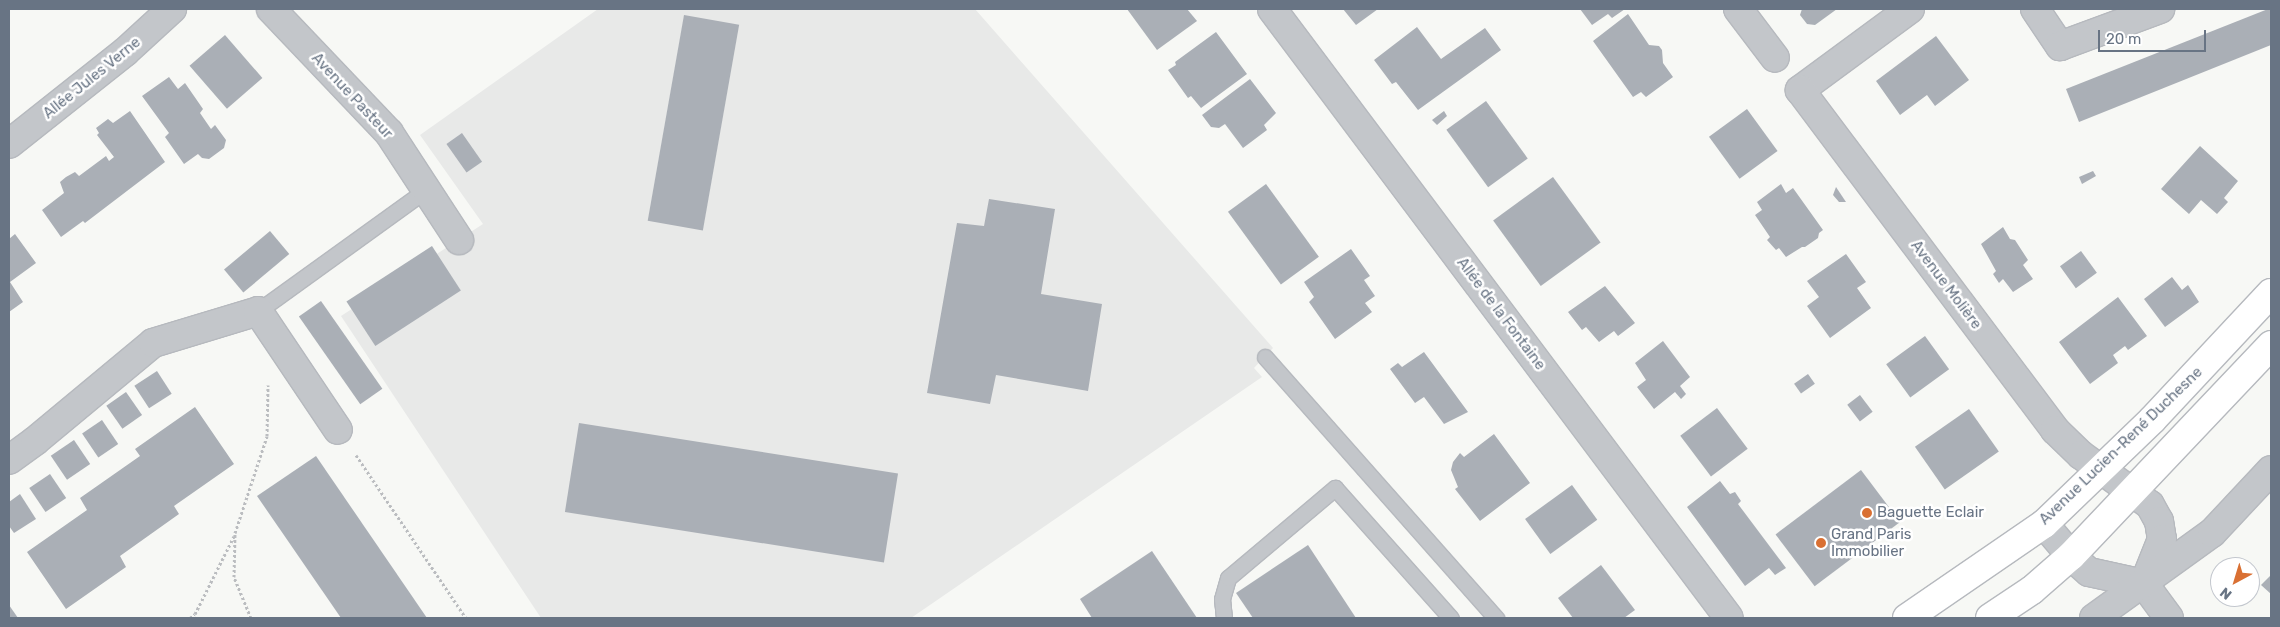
<!DOCTYPE html>
<meta charset="utf-8">
<style>
body{margin:0}
#map{position:relative;width:2280px;height:627px;overflow:hidden;background:#f7f8f5;font-family:Rubik,sans-serif}
div>[style]{position:absolute}
[style*='--x']{left:calc(var(--x)*1px);top:calc(var(--y)*1px);width:calc(var(--w)*1px);rotate:calc(var(--a)*1deg)}
.built>*{inset:0;background:#e8e9e8}
.building>*{inset:0;background:#aaafb6;transform-origin:0 0}
.path>*{height:3px;margin-top:-1.5px;transform-origin:0;background:repeating-linear-gradient(90deg,#bbbdc0 0 2.5px,transparent 0 5px)}
.roads{filter:drop-shadow(1px 0 #b6b9be) drop-shadow(-1px 0 #b6b9be) drop-shadow(0 1px #b6b9be) drop-shadow(0 -1px #b6b9be)}
.lane>*{height:15px;margin:-7.5px;padding:0 7.5px;transform-origin:7.5px;border-radius:7.5px;background:#c3c6ca}
.street>*{height:28px;margin:-14px;padding:0 14px;transform-origin:14px;border-radius:14px;background:#c3c6ca}
.secondary>*{height:28px;margin:-14px;padding:0 14px;transform-origin:14px;border-radius:14px;background:#fff}
.dots>*{width:14px;height:14px;translate:-50% -50%;box-sizing:border-box;border:2px solid #fff;border-radius:50%}
span{translate:-50% -50%;white-space:nowrap;text-align:center;line-height:1.15;-webkit-text-stroke:5px #fff;paint-order:stroke}
.street-label{font-size:15px;color:#687484}
.poi-label{font-size:15px;color:#687484}
.left{translate:0 -50%;text-align:left}
.frame{position:absolute;inset:0;border:10px solid #687484;pointer-events:none}
.north{position:absolute;left:2210px;top:557px;width:50px;height:50px;box-sizing:border-box;background:#fff;border:1px solid #c3c7ce;border-radius:50%;rotate:219deg;font-size:14px;font-weight:700;line-height:20px;text-align:center;color:#687484}
.north::after{content:'';display:block;margin:auto;width:18px;height:22px;background:#d97033;clip-path:polygon(50% 0,100% 100%,50% 72%,0 100%)}
.scale{position:absolute;left:2098px;top:30px;width:108px;height:22px;box-sizing:border-box;border:2px solid #687484;border-top:0;padding-left:6px;font-size:15px;line-height:18px;white-space:nowrap;color:#687484;-webkit-text-stroke:4px #fff;paint-order:stroke}
</style>
<div id="map">
<div class="built">
<i style="clip-path:polygon(598px 9px,975px 9px,1273px 348px,1254px 368px,1262px 377px,911px 618px,541px 618px,341px 316px,483px 224px,420px 135px)"></i>
</div>
<div class="building">
<i style="clip-path:polygon(1127px 9px,1187px 9px,1197px 21px,1157px 50px)"></i>
<i style="clip-path:polygon(1343px 9px,1378px 9px,1356px 25px)"></i>
<i style="clip-path:polygon(1580px 9px,1625px 9px,1612px 18px,1608px 14px,1592px 25px)"></i>
<i style="clip-path:polygon(1802px 9px,1837px 9px,1815px 25px,1807px 24px,1800px 15px)"></i>
<i style="clip-path:polygon(2268px 9px,2271px 9px,2271px 45px,2079px 122px,2066px 89px)"></i>
<i style="clip-path:polygon(1628px 14px,1649px 45px,1659px 46px,1662px 50px,1663px 63px,1673px 77px,1646px 97px,1641px 92px,1633px 97px,1593px 41px)"></i>
<i style="left:684px;top:15px;width:56px;height:209px;rotate:10deg"></i>
<i style="clip-path:polygon(1417px 27px,1441px 59px,1485px 28px,1501px 50px,1418px 110px,1396px 82px,1392px 84px,1374px 60px)"></i>
<i style="clip-path:polygon(1216px 32px,1247px 74px,1201px 108px,1191px 96px,1188px 98px,1168px 70px,1176px 65px,1175px 62px)"></i>
<i style="left:225px;top:35px;width:57px;height:47px;rotate:49deg"></i>
<i style="clip-path:polygon(1936px 36px,1969px 80px,1935px 106px,1927px 95px,1900px 115px,1876px 81px)"></i>
<i style="clip-path:polygon(169px 77px,178px 89px,185px 83px,203px 109px,200px 113px,211px 129px,215px 125px,226px 140px,224px 148px,209px 159px,202px 158px,198px 154px,184px 164px,165px 137px,169px 133px,142px 96px)"></i>
<i style="clip-path:polygon(1250px 79px,1276px 113px,1264px 125px,1267px 130px,1243px 148px,1225px 124px,1219px 128px,1211px 127px,1202px 115px)"></i>
<i style="left:1486px;top:101px;width:71px;height:49px;rotate:54deg"></i>
<i style="left:1747px;top:109px;width:52px;height:47px;rotate:54deg"></i>
<i style="clip-path:polygon(130px 111px,165px 162px,85px 223px,83px 221px,61px 237px,42px 210px,64px 193px,60px 182px,66px 177px,75px 172px,79px 176px,106px 156px,109px 161px,114px 157px,97px 135px,99px 133px,96px 128px,108px 119px,113px 123px)"></i>
<i style="clip-path:polygon(1444px 111px,1447px 116px,1437px 125px,1432px 120px)"></i>
<i style="left:462px;top:133px;width:35px;height:19px;rotate:55deg"></i>
<i style="clip-path:polygon(2200px 146px,2238px 181px,2224px 198px,2228px 202px,2217px 214px,2201px 200px,2189px 214px,2161px 189px)"></i>
<i style="clip-path:polygon(2093px 171px,2096px 176px,2082px 184px,2079px 177px)"></i>
<i style="left:1553px;top:177px;width:81px;height:74px;rotate:54deg"></i>
<i style="left:1266px;top:184px;width:90px;height:47px;rotate:54deg"></i>
<i style="clip-path:polygon(1781px 184px,1786px 193px,1793px 188px,1823px 230px,1819px 233px,1818px 238px,1805px 247px,1802px 247px,1786px 257px,1779px 248px,1776px 250px,1767px 240px,1770px 237px,1755px 215px,1762px 210px,1757px 202px)"></i>
<i style="clip-path:polygon(1836px 187px,1846px 202px,1839px 202px,1833px 195px)"></i>
<i style="clip-path:polygon(989px 199px,1055px 209px,1041px 294px,1102px 304px,1088px 391px,996px 375px,990px 404px,927px 393px,957px 223px,984px 226px)"></i>
<i style="clip-path:polygon(2003px 227px,2010px 239px,2015px 240px,2028px 260px,2023px 265px,2033px 279px,2013px 292px,2003px 279px,1999px 283px,1993px 274px,1996px 271px,1981px 244px)"></i>
<i style="left:270px;top:231px;width:30px;height:60px;rotate:50deg"></i>
<i style="clip-path:polygon(15px 234px,36px 263px,10px 282px,23px 302px,9px 312px,9px 239px)"></i>
<i style="left:432px;top:246px;width:53px;height:102px;rotate:57deg"></i>
<i style="clip-path:polygon(1351px 249px,1370px 276px,1364px 280px,1375px 296px,1365px 303px,1372px 312px,1335px 339px,1309px 302px,1314px 297px,1304px 282px)"></i>
<i style="left:2081px;top:251px;width:27px;height:26px;rotate:54deg"></i>
<i style="clip-path:polygon(1846px 254px,1866px 282px,1857px 288px,1871px 308px,1830px 338px,1807px 306px,1819px 297px,1807px 281px)"></i>
<i style="clip-path:polygon(2172px 277px,2182px 290px,2188px 285px,2199px 302px,2165px 327px,2144px 299px)"></i>
<i style="clip-path:polygon(1605px 286px,1635px 323px,1618px 336px,1614px 331px,1599px 342px,1586px 327px,1582px 330px,1568px 312px)"></i>
<i style="clip-path:polygon(2118px 297px,2147px 336px,2128px 350px,2125px 346px,2113px 355px,2118px 363px,2090px 384px,2059px 342px)"></i>
<i style="left:321px;top:301px;width:107px;height:27px;rotate:55deg"></i>
<i style="left:1925px;top:336px;width:41px;height:48px;rotate:54deg"></i>
<i style="clip-path:polygon(1663px 341px,1690px 377px,1680px 386px,1686px 394px,1681px 399px,1675px 392px,1654px 409px,1637px 387px,1646px 380px,1635px 363px)"></i>
<i style="clip-path:polygon(1424px 352px,1468px 412px,1444px 424px,1424px 397px,1415px 403px,1390px 369px,1398px 363px,1402px 367px)"></i>
<i style="left:157px;top:371px;width:27px;height:27px;rotate:57deg"></i>
<i style="left:1808px;top:374px;width:12px;height:17px;rotate:55deg"></i>
<i style="left:126px;top:392px;width:28px;height:24px;rotate:55deg"></i>
<i style="left:1860px;top:395px;width:21px;height:16px;rotate:53deg"></i>
<i style="clip-path:polygon(195px 407px,234px 464px,174px 506px,179px 514px,120px 556px,126px 567px,66px 609px,27px 552px,87px 510px,80px 498px,140px 456px,135px 449px)"></i>
<i style="left:1717px;top:408px;width:51px;height:46px;rotate:53deg"></i>
<i style="left:1969px;top:409px;width:52px;height:66px;rotate:55deg"></i>
<i style="left:102px;top:420px;width:29px;height:24px;rotate:56deg"></i>
<i style="left:579px;top:423px;width:323px;height:90px;rotate:9deg"></i>
<i style="clip-path:polygon(1494px 434px,1530px 483px,1480px 521px,1455px 489px,1458px 487px,1451px 470px,1453px 462px,1460px 453px,1464px 457px)"></i>
<i style="left:74px;top:440px;width:29px;height:28px;rotate:56deg"></i>
<i style="clip-path:polygon(316px 456px,427px 618px,341px 618px,257px 496px)"></i>
<i style="left:1861px;top:470px;width:65px;height:107px;rotate:53deg"></i>
<i style="left:50px;top:474px;width:29px;height:25px;rotate:56deg"></i>
<i style="clip-path:polygon(1720px 481px,1730px 494px,1735px 492px,1741px 501px,1738px 504px,1786px 568px,1775px 575px,1769px 568px,1745px 586px,1687px 507px)"></i>
<i style="left:1572px;top:485px;width:43px;height:58px;rotate:54deg"></i>
<i style="clip-path:polygon(20px 494px,36px 519px,14px 533px,9px 526px,9px 502px)"></i>
<i style="clip-path:polygon(1308px 545px,1356px 618px,1253px 618px,1236px 593px)"></i>
<i style="clip-path:polygon(1152px 551px,1197px 618px,1092px 618px,1080px 599px)"></i>
<i style="clip-path:polygon(1601px 565px,1635px 610px,1624px 618px,1573px 618px,1558px 598px)"></i>
<i style="clip-path:polygon(2271px 575px,2271px 594px,2261px 585px)"></i>
<i style="clip-path:polygon(9px 605px,18px 618px,9px 618px)"></i>
</div>
<div class="path">
<i style="--x:356;--y:455;--w:197;--a:56"></i>
<i style="--x:190;--y:618;--w:6;--a:-39"></i>
<i style="--x:195;--y:614;--w:87;--a:-63.4"></i>
<i style="--x:251;--y:618;--w:44;--a:-112.5"></i>
<i style="--x:234;--y:577;--w:44;--a:-88.7"></i>
<i style="--x:235;--y:533;--w:102;--a:-71.7"></i>
<i style="--x:267;--y:436;--w:51;--a:-88.9"></i>
</div>
<div class="roads">
<div class="lane">
<i style="--x:258;--y:311;--w:207;--a:-35.8"></i>
<i style="--x:1265;--y:357;--w:349;--a:48.5"></i>
<i style="--x:1224;--y:618;--w:19;--a:-96"></i>
<i style="--x:1222;--y:599;--w:22;--a:-74"></i>
<i style="--x:1228;--y:578;--w:140;--a:-40.1"></i>
<i style="--x:1335;--y:488;--w:174;--a:48.3"></i>
</div>
<div class="street">
<i style="--x:271;--y:9;--w:171;--a:46.4"></i>
<i style="--x:389;--y:133;--w:128;--a:56.8"></i>
<i style="--x:1272;--y:9;--w:761;--a:53.12"></i>
<i style="--x:1738;--y:9;--w:61;--a:52.9"></i>
<i style="--x:1910;--y:9;--w:137;--a:143.6"></i>
<i style="--x:1800;--y:90;--w:425;--a:53.1"></i>
<i style="--x:2055;--y:430;--w:36;--a:44"></i>
<i style="--x:2081;--y:455;--w:85;--a:35.9"></i>
<i style="--x:2150;--y:505;--w:18;--a:61"></i>
<i style="--x:2159;--y:521;--w:18;--a:81"></i>
<i style="--x:2162;--y:539;--w:48;--a:111.8"></i>
<i style="--x:2035;--y:9;--w:45;--a:56"></i>
<i style="--x:2060;--y:46;--w:107;--a:-20.3"></i>
<i style="--x:9;--y:144;--w:148;--a:-38.4"></i>
<i style="--x:125;--y:52;--w:64;--a:-42.5"></i>
<i style="--x:9;--y:460;--w:32;--a:-36"></i>
<i style="--x:35;--y:441;--w:153;--a:-39.7"></i>
<i style="--x:153;--y:343;--w:110;--a:-16.9"></i>
<i style="--x:258;--y:311;--w:143;--a:56.1"></i>
<i style="--x:2044;--y:524;--w:42;--a:49.8"></i>
<i style="--x:2071;--y:556;--w:24;--a:42"></i>
<i style="--x:2089;--y:572;--w:56;--a:12.3"></i>
<i style="--x:2144;--y:584;--w:42;--a:53.7"></i>
<i style="--x:2094;--y:618;--w:145;--a:-35.8"></i>
<i style="--x:2212;--y:533;--w:86;--a:-46.9"></i>
</div>
<div class="secondary">
<i style="--x:1907;--y:618;--w:166;--a:-34.5"></i>
<i style="--x:2044;--y:524;--w:150;--a:-43.9"></i>
<i style="--x:2152;--y:420;--w:174;--a:-46.9"></i>
<i style="--x:1990;--y:618;--w:50;--a:-33.7"></i>
<i style="--x:2032;--y:590;--w:52;--a:-41.1"></i>
<i style="--x:2071;--y:556;--w:291;--a:-46.5"></i>
</div>
</div>
<div class="dots">
<i style="left:1867px;top:513px;background:#d97033"></i>
<i style="left:1821px;top:543px;background:#d97033"></i>
</div>
<div class="street-label">
<span style="left:92px;top:78px;rotate:-39deg">Allée Jules Verne</span>
<span style="left:352px;top:96px;rotate:47deg">Avenue Pasteur</span>
<span style="left:1946px;top:285px;rotate:53deg">Avenue Molière</span>
<span style="left:1501px;top:314px;rotate:53deg">Allée de la Fontaine</span>
<span style="left:2121px;top:446px;rotate:-44deg">Avenue Lucien-René Duchesne</span>
</div>
<div class="poi-label">
<span class="left" style="left:1877px;top:513px">Baguette Eclair</span>
<span class="left" style="left:1831px;top:543px">Grand Paris<br>Immobilier</span>
</div>
<div class="frame"></div>
<div class="north">N</div>
<div class="scale">20 m</div>
</div>
